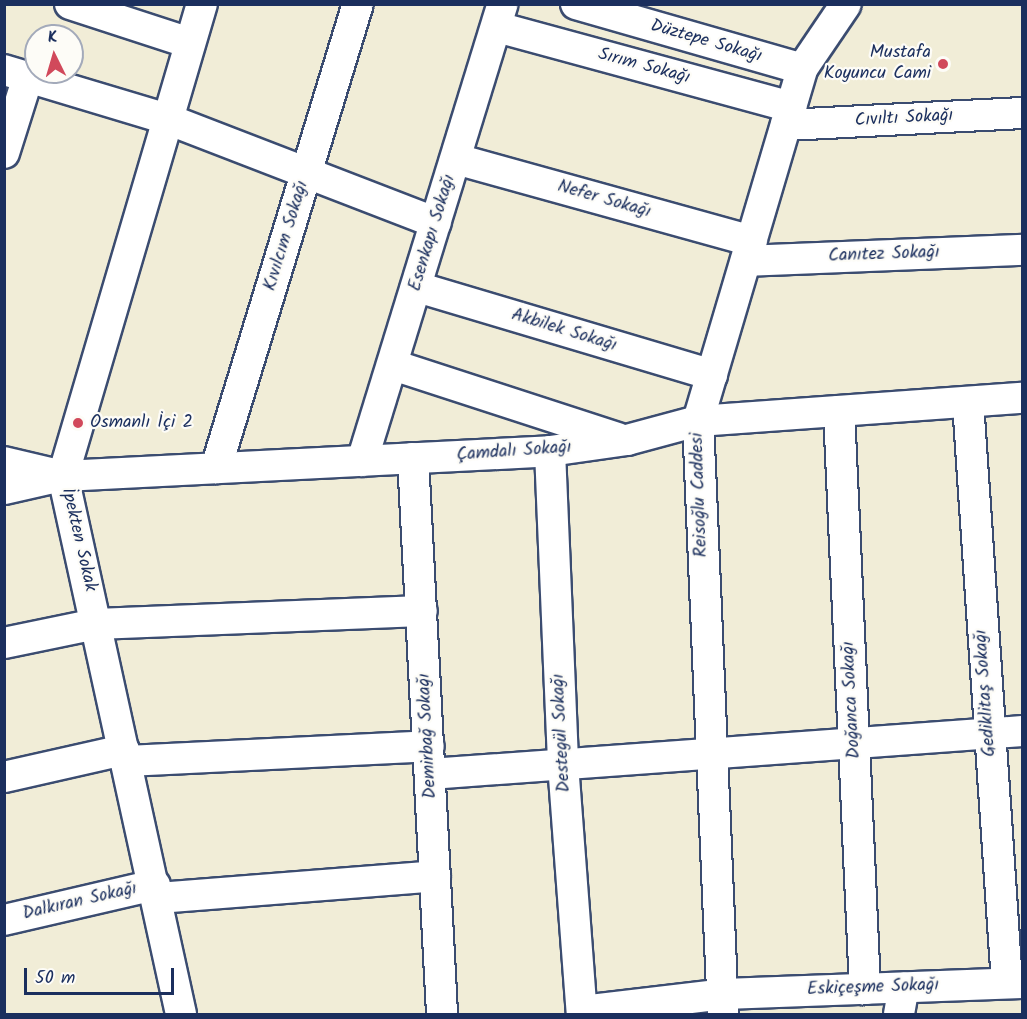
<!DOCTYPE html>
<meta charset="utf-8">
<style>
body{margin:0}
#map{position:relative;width:1027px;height:1019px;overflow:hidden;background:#f1edd7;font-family:Kalam,sans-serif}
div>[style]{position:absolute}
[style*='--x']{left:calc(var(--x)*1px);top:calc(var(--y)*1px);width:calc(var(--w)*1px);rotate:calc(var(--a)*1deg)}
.roads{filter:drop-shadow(2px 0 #3b4c70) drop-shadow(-2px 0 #3b4c70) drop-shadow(0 2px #3b4c70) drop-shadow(0 -2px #3b4c70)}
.minor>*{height:30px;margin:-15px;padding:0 15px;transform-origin:15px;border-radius:15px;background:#fff}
.dots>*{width:16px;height:16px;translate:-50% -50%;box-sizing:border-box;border:3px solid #fdfcf7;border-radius:50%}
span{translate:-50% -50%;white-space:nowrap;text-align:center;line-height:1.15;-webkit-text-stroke:4.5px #fdfcf7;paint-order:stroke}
.street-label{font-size:18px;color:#1b2f5e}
.poi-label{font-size:18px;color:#1b2f5e}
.right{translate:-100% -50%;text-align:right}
.left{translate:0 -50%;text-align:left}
.frame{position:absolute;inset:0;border:6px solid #1b2f5e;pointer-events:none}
.north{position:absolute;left:24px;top:24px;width:60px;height:60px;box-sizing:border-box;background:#fdfcf7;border:2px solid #a3aaba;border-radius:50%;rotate:355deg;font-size:16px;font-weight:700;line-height:24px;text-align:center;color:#1b2f5e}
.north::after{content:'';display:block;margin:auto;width:21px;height:27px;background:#d1495b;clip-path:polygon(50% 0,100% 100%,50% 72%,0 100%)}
.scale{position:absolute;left:24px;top:968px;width:150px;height:27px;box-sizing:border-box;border:3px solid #1b2f5e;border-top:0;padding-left:8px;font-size:18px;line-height:21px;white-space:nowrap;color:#1b2f5e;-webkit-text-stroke:4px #fdfcf7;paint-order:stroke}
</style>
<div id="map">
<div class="roads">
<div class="minor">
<i style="--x:70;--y:4;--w:126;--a:18"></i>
<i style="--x:576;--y:4;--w:235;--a:16"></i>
<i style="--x:497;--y:27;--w:305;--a:15.2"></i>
<i style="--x:4;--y:70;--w:170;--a:16.7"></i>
<i style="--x:167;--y:119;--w:288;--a:21.1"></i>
<i style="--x:786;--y:125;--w:236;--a:-2.9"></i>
<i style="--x:4;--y:153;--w:80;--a:-72.5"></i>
<i style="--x:456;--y:159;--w:307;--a:15.5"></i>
<i style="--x:746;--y:261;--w:276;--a:-2.3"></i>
<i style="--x:417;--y:287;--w:308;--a:16.6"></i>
<i style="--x:393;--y:365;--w:237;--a:18"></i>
<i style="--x:968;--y:402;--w:582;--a:86.16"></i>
<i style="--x:839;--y:411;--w:579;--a:87.42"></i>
<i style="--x:550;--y:451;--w:313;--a:87.6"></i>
<i style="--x:563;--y:764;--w:251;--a:85.7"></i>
<i style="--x:413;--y:458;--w:557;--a:87.01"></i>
<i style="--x:362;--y:461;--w:478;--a:-72.9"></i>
<i style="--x:4;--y:462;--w:61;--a:13.3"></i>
<i style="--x:63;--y:476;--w:488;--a:-2.9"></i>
<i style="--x:550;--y:451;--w:78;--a:-8.1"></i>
<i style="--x:627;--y:440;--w:73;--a:-15"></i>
<i style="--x:698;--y:421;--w:325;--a:-4.1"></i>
<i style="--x:216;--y:468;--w:485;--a:-73"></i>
<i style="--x:4;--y:489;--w:54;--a:-12.8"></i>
<i style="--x:4;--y:643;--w:94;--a:-11.7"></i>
<i style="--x:96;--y:624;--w:326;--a:-2.3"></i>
<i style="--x:127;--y:761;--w:302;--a:-2.8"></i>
<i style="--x:430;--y:774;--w:594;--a:-4.15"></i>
<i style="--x:4;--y:777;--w:123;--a:-12.7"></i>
<i style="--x:158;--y:898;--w:278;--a:-4.5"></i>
<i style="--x:4;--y:920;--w:155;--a:-13.1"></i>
<i style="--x:582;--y:1011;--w:143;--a:-6.8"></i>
<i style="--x:724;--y:994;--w:298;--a:-2.1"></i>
<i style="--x:181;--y:1014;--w:551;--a:-102.37"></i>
<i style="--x:63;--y:476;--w:492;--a:-73.6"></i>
<i style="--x:723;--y:1014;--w:594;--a:-92.41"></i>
<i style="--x:698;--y:421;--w:367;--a:-73.5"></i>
<i style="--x:802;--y:69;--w:78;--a:-55.9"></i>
<i style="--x:899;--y:1014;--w:27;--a:-80"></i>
</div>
</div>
<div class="dots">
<i style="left:943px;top:64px;background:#d1495b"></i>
<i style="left:78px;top:423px;background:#d1495b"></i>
</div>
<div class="street-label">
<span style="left:706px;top:42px;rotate:16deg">Düztepe Sokağı</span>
<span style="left:644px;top:67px;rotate:15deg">Sırım Sokağı</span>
<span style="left:904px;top:119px;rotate:-3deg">Cıvıltı Sokağı</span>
<span style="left:604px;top:200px;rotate:16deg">Nefer Sokağı</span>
<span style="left:433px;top:233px;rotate:-73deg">Esenkapı Sokağı</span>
<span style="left:287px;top:236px;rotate:-73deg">Kıvılcım Sokağı</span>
<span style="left:884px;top:255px;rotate:-2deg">Canıtez Sokağı</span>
<span style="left:564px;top:331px;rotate:17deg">Akbilek Sokağı</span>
<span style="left:514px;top:452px;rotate:-4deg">Çamdalı Sokağı</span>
<span style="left:700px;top:495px;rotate:-92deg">Reisoğlu Caddesi</span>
<span style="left:78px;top:540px;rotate:77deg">İpekten Sokak</span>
<span style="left:986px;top:693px;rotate:-94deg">Gediklitaş Sokağı</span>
<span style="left:852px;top:700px;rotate:-93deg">Doğanca Sokağı</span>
<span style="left:562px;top:733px;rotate:-93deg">Destegül Sokağı</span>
<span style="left:428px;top:736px;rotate:-93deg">Demirbağ Sokağı</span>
<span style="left:80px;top:902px;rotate:-13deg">Dalkıran Sokağı</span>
<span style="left:873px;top:988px;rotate:-2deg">Eskiçeşme Sokağı</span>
</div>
<div class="poi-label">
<span class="right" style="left:931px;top:64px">Mustafa<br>Koyuncu Cami</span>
<span class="left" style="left:90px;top:423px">Osmanlı İçi 2</span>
</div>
<div class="frame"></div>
<div class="north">K</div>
<div class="scale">50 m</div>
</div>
